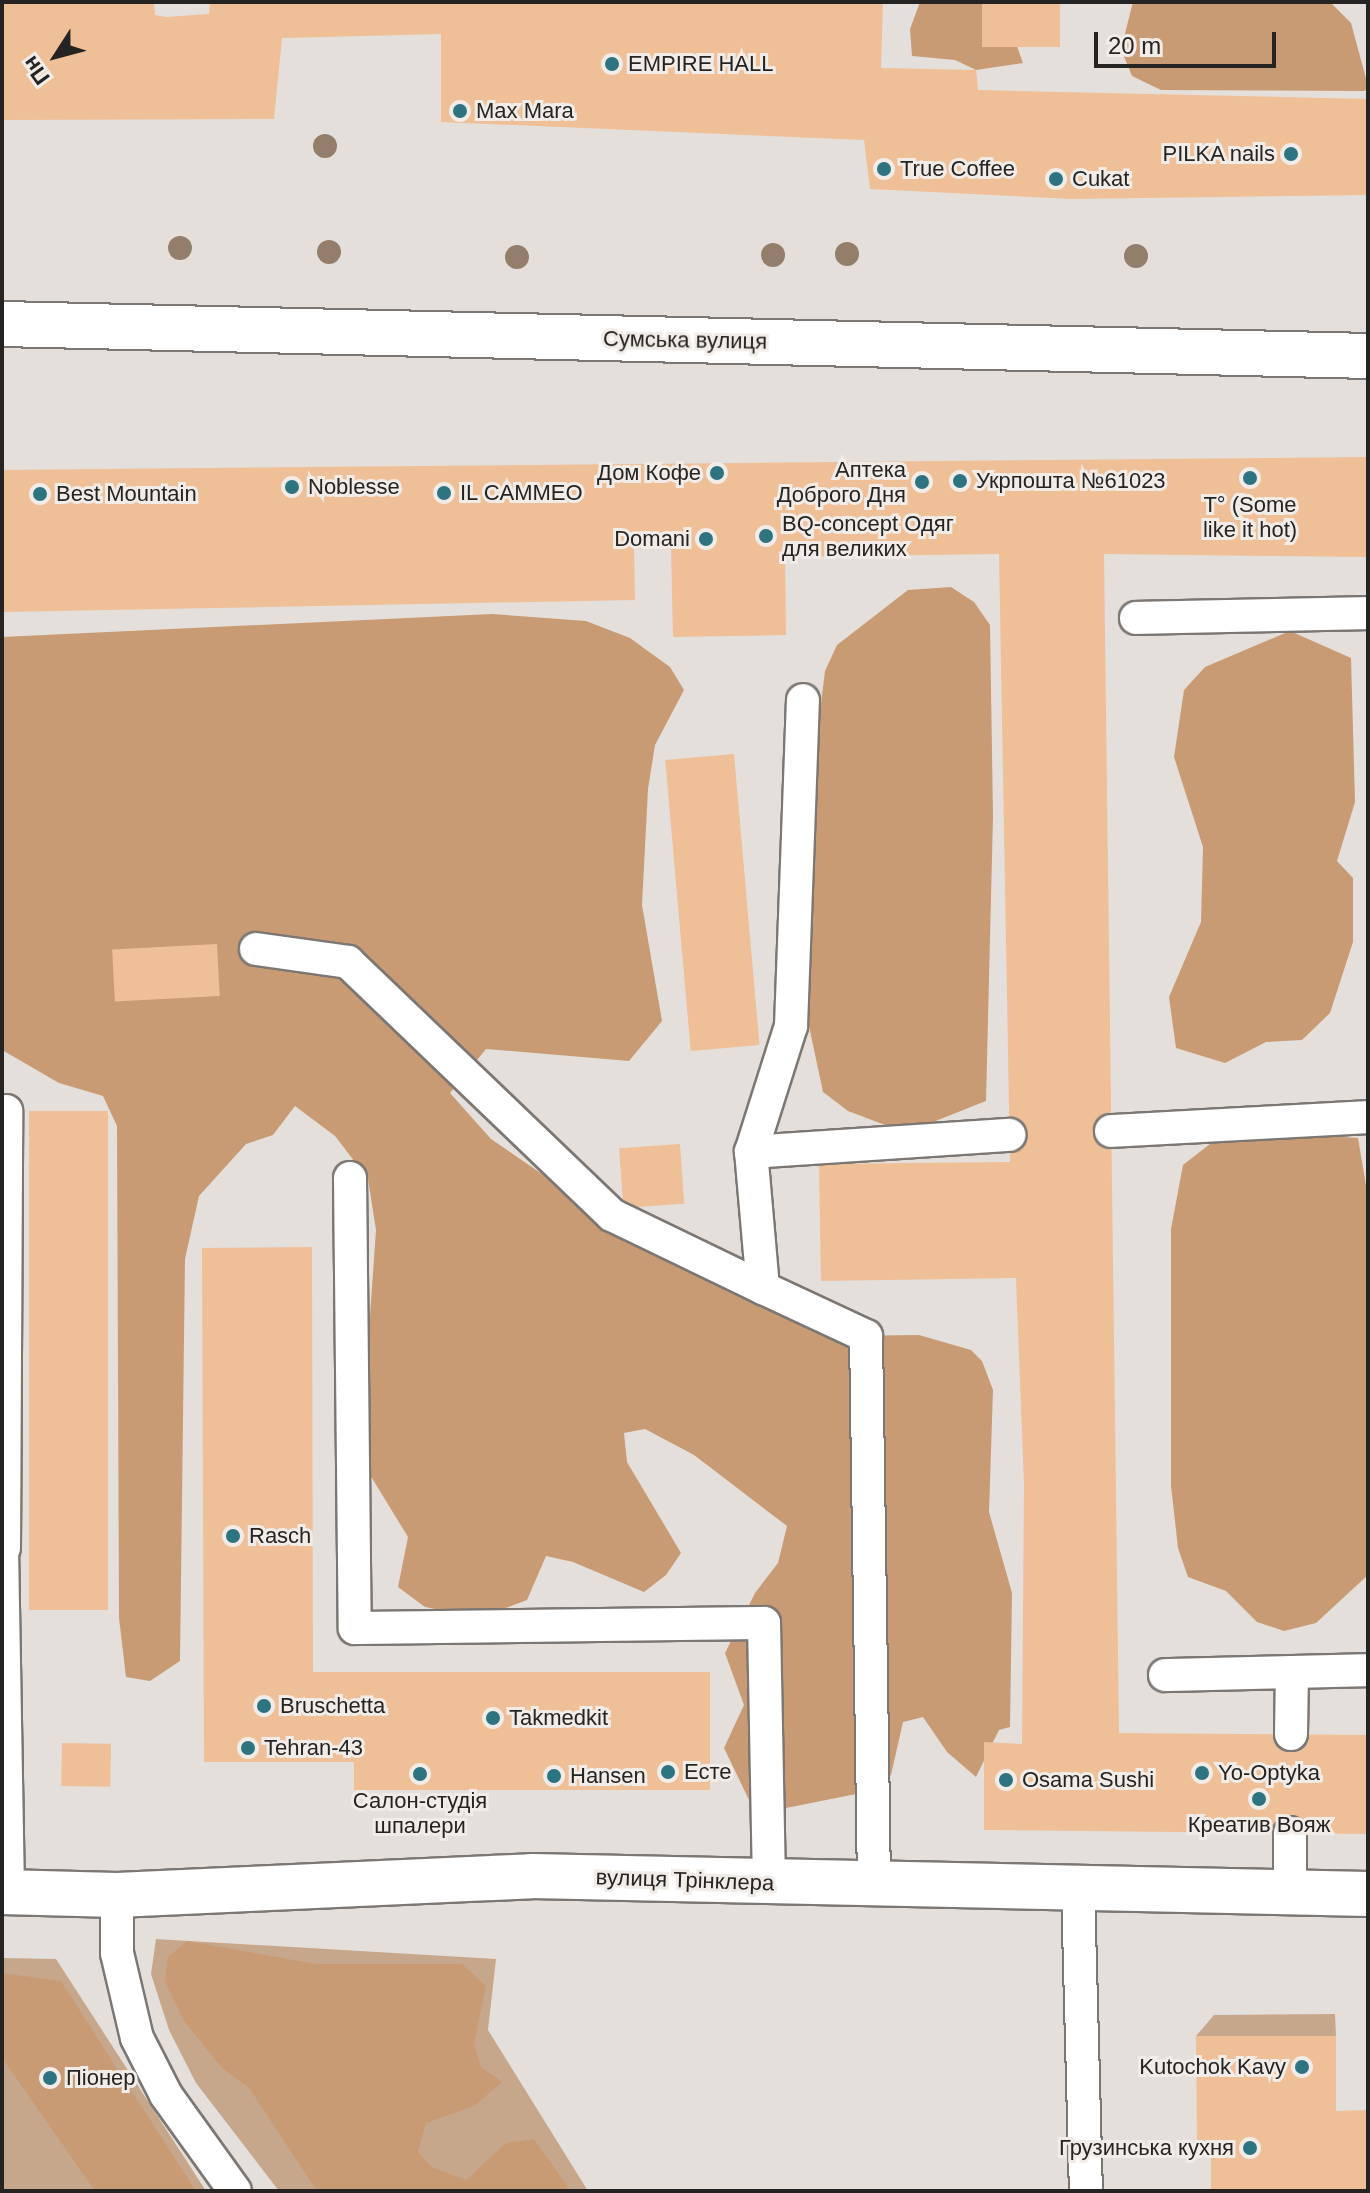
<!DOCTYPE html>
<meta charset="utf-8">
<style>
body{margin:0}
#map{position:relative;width:1370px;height:2193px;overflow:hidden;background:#e4dfda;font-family:Helvetica,sans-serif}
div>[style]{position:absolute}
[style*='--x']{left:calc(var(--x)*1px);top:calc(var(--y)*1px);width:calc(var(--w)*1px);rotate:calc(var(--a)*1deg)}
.green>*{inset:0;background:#c7a78c}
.forest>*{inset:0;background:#c99b74}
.building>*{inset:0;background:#efbf97;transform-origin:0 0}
.roads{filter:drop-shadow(2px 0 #7c7773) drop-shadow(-2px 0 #7c7773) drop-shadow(0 2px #7c7773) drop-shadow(0 -2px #7c7773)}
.service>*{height:32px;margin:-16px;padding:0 16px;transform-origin:16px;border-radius:16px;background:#fff}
.minor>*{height:44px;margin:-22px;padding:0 22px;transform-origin:22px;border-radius:22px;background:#fff}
.primary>*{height:44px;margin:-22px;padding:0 22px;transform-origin:22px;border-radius:22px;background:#fff}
.trees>*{width:24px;height:24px;margin:-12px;border-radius:50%;background:#927e6a}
.dots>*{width:22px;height:22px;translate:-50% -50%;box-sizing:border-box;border:4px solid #f1ece7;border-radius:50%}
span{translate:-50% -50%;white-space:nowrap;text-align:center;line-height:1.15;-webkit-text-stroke:6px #f1ece7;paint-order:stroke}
.poi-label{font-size:22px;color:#262422}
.left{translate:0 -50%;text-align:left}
.right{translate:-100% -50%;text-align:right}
.street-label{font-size:22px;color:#262422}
.frame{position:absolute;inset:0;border:4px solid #262422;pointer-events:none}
.north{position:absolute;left:16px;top:16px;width:80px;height:80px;-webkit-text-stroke:6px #f1ece7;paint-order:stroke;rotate:234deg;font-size:22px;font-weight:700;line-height:32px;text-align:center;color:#262422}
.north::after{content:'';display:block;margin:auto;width:28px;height:36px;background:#262422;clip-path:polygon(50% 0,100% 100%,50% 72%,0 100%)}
.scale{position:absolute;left:1094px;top:32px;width:182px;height:36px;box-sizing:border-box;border:4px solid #262422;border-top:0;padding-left:10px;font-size:24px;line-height:28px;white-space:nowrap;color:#262422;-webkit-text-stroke:6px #f1ece7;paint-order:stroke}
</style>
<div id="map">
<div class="green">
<i style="clip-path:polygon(156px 1939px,496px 1959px,488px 2030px,588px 2191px,279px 2191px,196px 2083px,169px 2030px,151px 1974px)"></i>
<i style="clip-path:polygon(2px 1958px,56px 1959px,206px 2191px,2px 2191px)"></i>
<i style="clip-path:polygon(1335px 2014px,1336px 2036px,1196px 2036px,1214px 2015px)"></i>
</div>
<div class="forest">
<i style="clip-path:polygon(920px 2px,1001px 2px,1023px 63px,976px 70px,955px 60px,912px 56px,910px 29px)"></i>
<i style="clip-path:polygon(1133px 2px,1330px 2px,1351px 23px,1368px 86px,1365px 91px,1161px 90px,1132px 76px,1121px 49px)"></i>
<i style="clip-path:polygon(951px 587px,974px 602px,990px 625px,993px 817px,986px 1101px,928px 1124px,885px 1125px,848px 1111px,823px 1092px,809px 1026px,813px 769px,825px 671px,837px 645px,908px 590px)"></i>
<i style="clip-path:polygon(492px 614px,586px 621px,630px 638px,670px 667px,684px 690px,655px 745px,648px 789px,642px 905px,662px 1021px,629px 1061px,486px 1049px,450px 1093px,491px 1139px,637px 1239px,826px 1336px,919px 1335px,971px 1350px,982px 1361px,993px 1390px,989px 1512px,1012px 1593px,1010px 1727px,999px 1730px,976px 1777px,947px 1752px,923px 1717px,903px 1722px,891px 1775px,861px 1793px,786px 1808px,750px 1802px,724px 1748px,744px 1705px,725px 1653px,755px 1593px,778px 1563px,787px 1526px,694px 1455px,645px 1429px,624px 1433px,627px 1462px,681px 1553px,666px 1575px,644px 1592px,573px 1562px,546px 1556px,527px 1600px,498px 1611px,461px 1614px,425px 1607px,398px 1587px,408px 1537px,367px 1470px,363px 1416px,376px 1230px,368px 1179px,335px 1136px,295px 1106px,273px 1135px,246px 1144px,199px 1196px,185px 1259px,180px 1661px,150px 1681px,126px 1677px,119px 1618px,117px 1126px,103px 1096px,59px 1083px,2px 1050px,2px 637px)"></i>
<i style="clip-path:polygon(1290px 631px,1351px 658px,1355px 802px,1337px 861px,1353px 878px,1353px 942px,1330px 1013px,1302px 1040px,1266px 1042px,1225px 1063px,1176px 1048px,1169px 997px,1201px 922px,1203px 847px,1174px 757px,1184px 690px,1205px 667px)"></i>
<i style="clip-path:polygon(1261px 1132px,1358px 1138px,1368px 1197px,1368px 1575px,1316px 1623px,1284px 1631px,1257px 1622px,1226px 1591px,1188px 1577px,1178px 1548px,1171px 1486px,1171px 1229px,1183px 1165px,1210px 1144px)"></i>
<i style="clip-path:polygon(187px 1941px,316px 1964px,462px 1964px,486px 1986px,474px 2043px,481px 2067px,502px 2082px,474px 2106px,426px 2123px,418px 2152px,432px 2167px,466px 2180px,506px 2143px,534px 2139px,571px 2191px,317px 2191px,249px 2088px,222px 2068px,184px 2021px,165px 1982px,168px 1957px)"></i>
<i style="clip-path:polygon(2px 1973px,61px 1981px,196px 2191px,95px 2191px,2px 2058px)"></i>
</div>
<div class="building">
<i style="clip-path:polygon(2px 2px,154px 2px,155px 15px,166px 17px,209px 14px,210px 2px,883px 2px,881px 68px,976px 70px,978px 90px,1368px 99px,1368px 195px,1071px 199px,870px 189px,864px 140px,441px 122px,441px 34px,282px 38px,274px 119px,2px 120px)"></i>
<i style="left:982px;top:2px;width:78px;height:45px"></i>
<i style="clip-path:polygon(1368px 457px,1368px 557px,1104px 554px,1119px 1733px,1368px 1735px,1368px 1834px,984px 1830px,984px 1742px,1022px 1744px,1024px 1484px,1016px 1278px,821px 1281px,819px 1164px,1010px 1162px,999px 554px,785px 557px,786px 635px,673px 637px,671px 548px,634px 549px,635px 600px,2px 612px,2px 470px)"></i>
<i style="left:734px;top:754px;width:292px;height:69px;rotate:85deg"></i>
<i style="left:217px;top:944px;width:52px;height:105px;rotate:87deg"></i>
<i style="left:29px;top:1111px;width:79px;height:499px"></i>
<i style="left:680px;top:1144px;width:60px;height:61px;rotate:86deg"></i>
<i style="clip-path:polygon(312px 1247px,313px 1672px,710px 1672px,710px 1790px,354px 1790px,354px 1762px,204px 1762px,202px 1248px)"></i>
<i style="left:62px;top:1743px;width:49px;height:43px;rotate:1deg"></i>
<i style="clip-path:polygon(1196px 2036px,1336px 2036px,1336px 2111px,1368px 2110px,1368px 2191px,1211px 2191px,1211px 2143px,1197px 2143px)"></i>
</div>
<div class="roads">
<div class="service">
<i style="--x:1136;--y:618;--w:232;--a:-1.2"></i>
<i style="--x:256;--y:949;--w:93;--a:8"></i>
<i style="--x:348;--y:962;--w:366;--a:43.8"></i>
<i style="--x:612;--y:1215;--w:168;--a:25.8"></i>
<i style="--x:1111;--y:1131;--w:257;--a:-3.1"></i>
<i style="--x:751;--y:1152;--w:132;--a:-72.4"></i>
<i style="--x:791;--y:1026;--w:326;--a:-87.9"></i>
<i style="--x:350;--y:1178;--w:450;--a:89.4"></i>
<i style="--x:355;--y:1628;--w:409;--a:-0.7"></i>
<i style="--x:764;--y:1623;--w:260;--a:88.9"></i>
<i style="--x:2;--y:1548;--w:344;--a:89"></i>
<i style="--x:4;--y:1548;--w:437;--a:-89.7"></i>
<i style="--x:1165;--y:1675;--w:203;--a:-1.4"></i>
<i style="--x:1291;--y:1734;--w:62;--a:-89.1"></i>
<i style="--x:1290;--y:1833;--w:57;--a:90"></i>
<i style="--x:874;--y:1885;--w:549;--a:-90.83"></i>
<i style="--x:866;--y:1336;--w:114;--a:-155"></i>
<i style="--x:763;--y:1288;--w:137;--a:-95"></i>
<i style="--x:751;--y:1152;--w:259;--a:-3.8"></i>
<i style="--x:1078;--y:1889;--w:302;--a:88.5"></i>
<i style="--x:117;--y:1895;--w:58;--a:90"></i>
<i style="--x:117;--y:1953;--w:87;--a:76.8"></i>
<i style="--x:137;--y:2038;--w:64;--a:63"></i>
<i style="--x:166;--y:2095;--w:118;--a:54.3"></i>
</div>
<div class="minor">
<i style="--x:2;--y:1892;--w:115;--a:1.5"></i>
<i style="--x:117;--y:1895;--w:415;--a:-2.6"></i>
<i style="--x:532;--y:1876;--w:836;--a:1.23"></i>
</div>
<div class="primary">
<i style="--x:2;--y:324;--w:1366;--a:1.34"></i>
</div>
</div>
<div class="trees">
<i style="left:325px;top:146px"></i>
<i style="left:180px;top:248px"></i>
<i style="left:329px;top:252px"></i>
<i style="left:847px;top:254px"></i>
<i style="left:773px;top:255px"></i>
<i style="left:1136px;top:256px"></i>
<i style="left:517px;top:257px"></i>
</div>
<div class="dots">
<i style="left:612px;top:64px;background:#2d7380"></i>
<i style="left:460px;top:111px;background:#2d7380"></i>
<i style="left:1291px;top:154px;background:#2d7380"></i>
<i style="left:884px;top:169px;background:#2d7380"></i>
<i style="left:1056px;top:179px;background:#2d7380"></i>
<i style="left:717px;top:473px;background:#2d7380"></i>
<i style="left:1250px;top:478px;background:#2d7380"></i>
<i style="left:960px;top:481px;background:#2d7380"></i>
<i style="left:922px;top:482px;background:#2d7380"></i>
<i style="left:292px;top:487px;background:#2d7380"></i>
<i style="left:444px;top:493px;background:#2d7380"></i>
<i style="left:40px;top:494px;background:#2d7380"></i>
<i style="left:766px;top:536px;background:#2d7380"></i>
<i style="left:706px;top:539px;background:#2d7380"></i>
<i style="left:233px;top:1536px;background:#2d7380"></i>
<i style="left:264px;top:1706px;background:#2d7380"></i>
<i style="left:493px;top:1718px;background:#2d7380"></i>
<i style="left:248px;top:1748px;background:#2d7380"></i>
<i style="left:668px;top:1772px;background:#2d7380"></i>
<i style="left:1202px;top:1773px;background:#2d7380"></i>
<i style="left:420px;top:1774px;background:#2d7380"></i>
<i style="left:554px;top:1776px;background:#2d7380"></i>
<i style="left:1006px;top:1780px;background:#2d7380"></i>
<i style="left:1259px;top:1799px;background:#2d7380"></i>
<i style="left:1302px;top:2067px;background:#2d7380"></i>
<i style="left:50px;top:2078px;background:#2d7380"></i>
<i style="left:1250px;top:2148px;background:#2d7380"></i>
</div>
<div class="poi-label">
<span class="left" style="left:628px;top:64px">EMPIRE HALL</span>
<span class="left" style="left:476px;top:111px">Max Mara</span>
<span class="right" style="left:1275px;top:154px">PILKA nails</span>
<span class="left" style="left:900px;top:169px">True Coffee</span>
<span class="left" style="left:1072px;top:179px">Cukat</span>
<span class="right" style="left:906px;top:482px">Аптека<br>Доброго Дня</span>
<span class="right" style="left:701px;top:473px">Дом Кофе</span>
<span class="left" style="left:976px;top:481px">Укрпошта №61023</span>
<span class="left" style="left:308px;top:487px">Noblesse</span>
<span class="left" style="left:460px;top:493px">IL CAMMEO</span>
<span class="left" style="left:56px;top:494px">Best Mountain</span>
<span style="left:1250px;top:517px">T° (Some<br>like it hot)</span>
<span class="left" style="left:782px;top:536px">BQ-concept Одяг<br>для великих</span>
<span class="right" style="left:690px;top:539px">Domani</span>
<span class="left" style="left:249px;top:1536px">Rasch</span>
<span class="left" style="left:280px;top:1706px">Bruschetta</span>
<span class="left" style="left:509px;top:1718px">Takmedkit</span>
<span class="left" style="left:264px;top:1748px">Tehran-43</span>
<span class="left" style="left:684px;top:1772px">Есте</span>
<span class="left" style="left:1218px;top:1773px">Yo-Optyka</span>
<span class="left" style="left:570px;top:1776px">Hansen</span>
<span class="left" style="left:1022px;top:1780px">Osama Sushi</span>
<span style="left:420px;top:1813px">Салон-студія<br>шпалери</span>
<span style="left:1259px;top:1825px">Креатив Вояж</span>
<span class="right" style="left:1286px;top:2067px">Kutochok Kavy</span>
<span class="left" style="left:66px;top:2078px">Піонер</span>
<span class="right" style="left:1234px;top:2148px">Грузинська кухня</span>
</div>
<div class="street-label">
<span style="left:685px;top:340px;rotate:1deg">Сумська вулиця</span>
<span style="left:685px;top:1880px;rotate:2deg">вулиця Трінклера</span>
</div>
<div class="frame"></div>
<div class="north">Пн</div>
<div class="scale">20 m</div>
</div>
